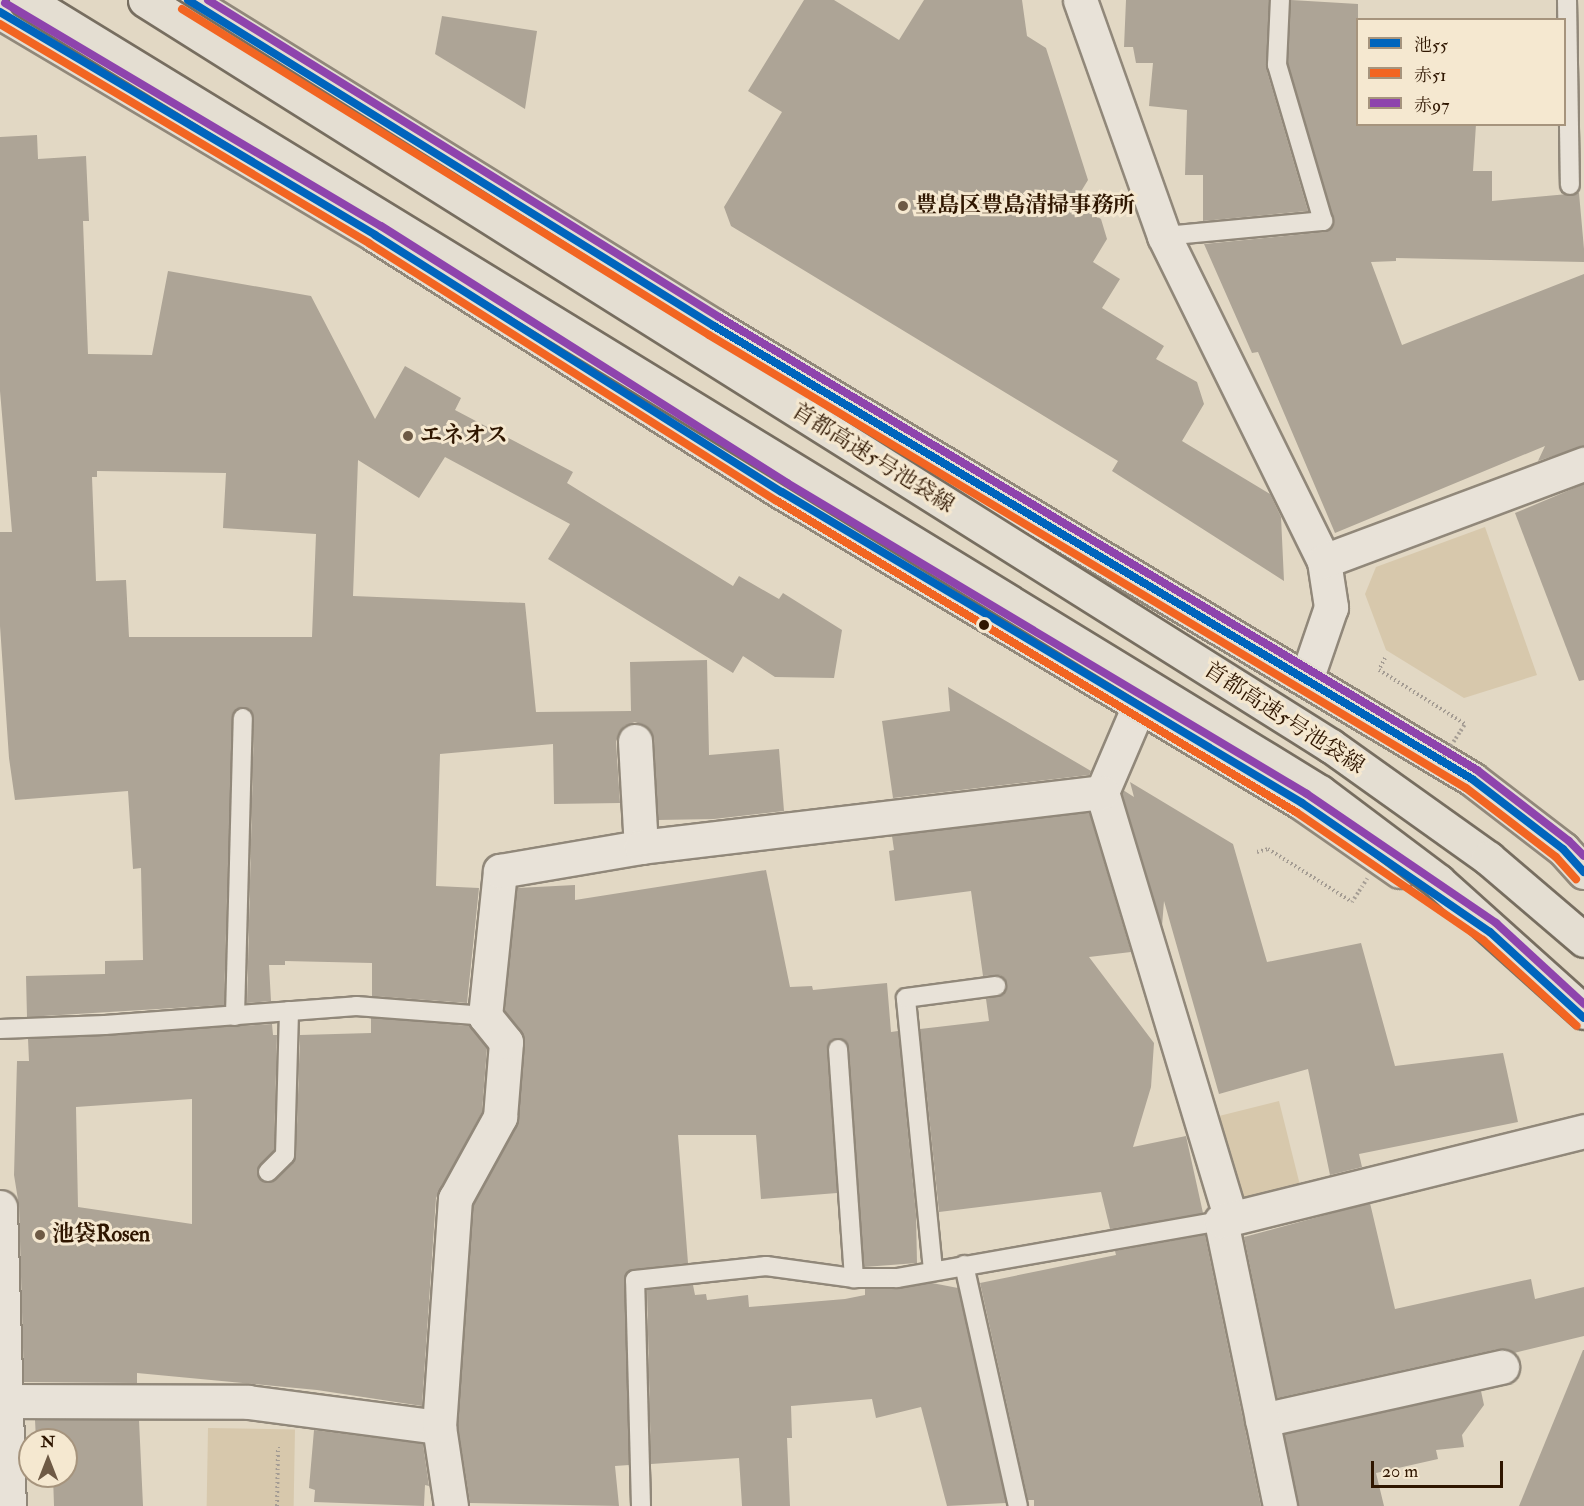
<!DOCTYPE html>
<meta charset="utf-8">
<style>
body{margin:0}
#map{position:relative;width:1584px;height:1506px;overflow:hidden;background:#e2d8c4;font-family:"IM FELL Double Pica","Noto Serif JP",serif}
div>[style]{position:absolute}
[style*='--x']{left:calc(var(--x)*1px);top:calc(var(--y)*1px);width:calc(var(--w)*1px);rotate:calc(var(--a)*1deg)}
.green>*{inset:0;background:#d7c8ac;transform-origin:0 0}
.building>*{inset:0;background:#ada496}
.path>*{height:4px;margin-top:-2px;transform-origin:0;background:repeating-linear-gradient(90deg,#a49c93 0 1.5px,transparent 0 4.5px)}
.roads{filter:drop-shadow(2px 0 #91887a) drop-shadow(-2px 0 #91887a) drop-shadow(0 2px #91887a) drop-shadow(0 -2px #91887a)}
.service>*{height:18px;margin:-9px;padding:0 9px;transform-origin:9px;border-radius:9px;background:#e8e2d8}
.minor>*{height:33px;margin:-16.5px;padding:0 16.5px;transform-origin:16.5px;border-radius:16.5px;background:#e8e2d8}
.tertiary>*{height:33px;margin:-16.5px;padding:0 16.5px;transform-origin:16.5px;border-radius:16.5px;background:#e8e2d8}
.trunk>*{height:33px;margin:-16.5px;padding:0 16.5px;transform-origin:16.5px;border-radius:16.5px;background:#e4ded2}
.path-bridge>*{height:4px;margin-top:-2px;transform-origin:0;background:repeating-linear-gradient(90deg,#a49c93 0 1.5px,transparent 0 4.5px)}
.bridges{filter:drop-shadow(2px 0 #776e60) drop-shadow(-2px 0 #776e60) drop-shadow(0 2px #776e60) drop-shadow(0 -2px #776e60)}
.motorway-bridge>*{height:33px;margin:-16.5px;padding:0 16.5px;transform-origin:16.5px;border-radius:16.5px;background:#e4ded2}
.bus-1>*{height:8px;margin:-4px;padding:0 4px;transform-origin:4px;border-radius:4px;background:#0065bd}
.bus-2>*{height:8px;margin:-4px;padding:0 4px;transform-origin:4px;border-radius:4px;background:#f26522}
.bus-3>*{height:8px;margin:-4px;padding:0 4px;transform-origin:4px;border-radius:4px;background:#8e44ad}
.dots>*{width:16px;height:16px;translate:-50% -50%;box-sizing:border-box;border:3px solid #f5e8d0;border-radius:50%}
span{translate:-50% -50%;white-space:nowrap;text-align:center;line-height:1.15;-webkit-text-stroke:6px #f5e8d0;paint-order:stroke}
.poi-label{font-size:22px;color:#2f1600;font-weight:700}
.left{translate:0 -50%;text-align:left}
.street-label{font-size:22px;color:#2f1600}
.legend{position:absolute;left:1356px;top:18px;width:210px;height:108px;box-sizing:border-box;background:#f5e8d0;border:2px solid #a6947d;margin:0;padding:8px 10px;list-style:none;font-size:18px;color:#2f1600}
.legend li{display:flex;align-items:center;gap:12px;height:30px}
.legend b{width:30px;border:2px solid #a6947d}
.north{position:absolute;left:18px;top:1428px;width:60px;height:60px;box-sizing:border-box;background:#f5e8d0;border:2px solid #a6947d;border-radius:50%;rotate:0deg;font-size:16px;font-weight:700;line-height:24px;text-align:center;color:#2f1600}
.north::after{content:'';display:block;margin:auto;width:21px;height:27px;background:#6e5a45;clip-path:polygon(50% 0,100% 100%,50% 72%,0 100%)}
.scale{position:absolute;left:1371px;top:1461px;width:132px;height:27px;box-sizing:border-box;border:3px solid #2f1600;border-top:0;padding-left:8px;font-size:18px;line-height:21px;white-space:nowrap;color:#2f1600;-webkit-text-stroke:4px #f5e8d0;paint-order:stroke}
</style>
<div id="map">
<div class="green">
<i style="clip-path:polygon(1485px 527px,1537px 675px,1464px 698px,1386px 650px,1365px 594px,1376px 567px)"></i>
<i style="left:1279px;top:1101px;width:85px;height:67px;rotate:76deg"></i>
<i style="left:208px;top:1428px;width:87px;height:78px;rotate:1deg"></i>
</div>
<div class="building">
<i style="clip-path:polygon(804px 0,834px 0,899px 40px,924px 0,1022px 0,1027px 36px,1046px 48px,1088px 180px,1074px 203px,1101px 219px,1107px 239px,1093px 262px,1120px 279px,1102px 308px,1164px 346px,1156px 359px,1197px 382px,1204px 404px,1182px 441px,1270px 494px,1281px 517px,1284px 581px,1112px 471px,1118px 461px,731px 226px,724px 207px,782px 112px,748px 91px)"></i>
<i style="clip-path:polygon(1126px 0,1269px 0,1266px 68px,1308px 211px,1203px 221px,1203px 175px,1185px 175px,1187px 110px,1149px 106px,1153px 63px,1136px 63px,1133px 47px,1124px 47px)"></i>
<i style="clip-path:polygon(1291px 0,1358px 4px,1358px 124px,1476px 124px,1473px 171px,1492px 171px,1492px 201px,1579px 193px,1584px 249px,1584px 262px,1396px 258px,1396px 261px,1371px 262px,1402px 345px,1584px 274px,1584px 446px,1538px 461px,1545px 446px,1335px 533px,1258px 352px,1252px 353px,1204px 244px,1324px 232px,1333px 225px,1288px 64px)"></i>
<i style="clip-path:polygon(442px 16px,537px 31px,525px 109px,435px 54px)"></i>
<i style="clip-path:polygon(evenodd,37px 135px,38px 159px,86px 156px,89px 221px,83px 221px,88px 354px,152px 355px,168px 271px,311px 296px,375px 419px,405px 366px,461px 398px,455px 410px,573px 472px,567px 483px,733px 586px,739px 576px,779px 599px,783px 593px,842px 630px,834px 678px,775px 677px,743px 656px,733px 673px,548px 559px,570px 524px,445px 457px,419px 498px,358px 460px,353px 596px,525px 603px,536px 712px,631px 711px,630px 662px,707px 660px,709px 755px,779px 749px,784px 811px,714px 819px,658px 820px,654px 739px,644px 725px,635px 722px,624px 726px,616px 741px,620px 803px,554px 804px,553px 744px,440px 754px,436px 886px,479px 888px,467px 1003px,372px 996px,372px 963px,285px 961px,285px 965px,269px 965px,271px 1001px,247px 1003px,254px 718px,249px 709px,238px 708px,232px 718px,224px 1005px,27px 1017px,26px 976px,105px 974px,105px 961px,143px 960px,141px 868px,133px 869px,128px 791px,15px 800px,9px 758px,0 626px,0 532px,12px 532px,0 391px,0 137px,37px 135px,97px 471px,226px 473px,223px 528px,316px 534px,312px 637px,129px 637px,126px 580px,96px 581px,92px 477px,97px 477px,97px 471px)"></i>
<i style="clip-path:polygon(1584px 484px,1584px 680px,1579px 681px,1515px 513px)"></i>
<i style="clip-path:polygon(948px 687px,1091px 771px,1089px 775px,893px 798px,882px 721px,950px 711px)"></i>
<i style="clip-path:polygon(1130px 782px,1233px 844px,1267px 962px,1361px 943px,1395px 1066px,1503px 1053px,1518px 1122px,1359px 1154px,1362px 1167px,1330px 1175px,1308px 1069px,1219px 1094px,1164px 901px,1162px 926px,1122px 793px,1123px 790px,1134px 797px)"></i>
<i style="clip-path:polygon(1089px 812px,1131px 952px,1089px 957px,1154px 1043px,1151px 1087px,1133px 1147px,1186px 1136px,1203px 1213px,1110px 1229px,1101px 1192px,939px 1212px,920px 1029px,989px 1021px,986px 999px,1002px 995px,1007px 985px,1000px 975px,983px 976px,971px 891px,895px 901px,889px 851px,894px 850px,892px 836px)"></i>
<i style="clip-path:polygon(766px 870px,790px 987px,812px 986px,813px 990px,887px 983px,891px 1032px,898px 1031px,916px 1214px,917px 1263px,864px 1267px,849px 1048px,843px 1039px,832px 1039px,827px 1050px,837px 1193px,761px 1199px,756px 1135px,678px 1135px,688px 1263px,634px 1269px,625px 1275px,629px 1465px,615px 1466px,619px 1506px,470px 1503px,458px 1426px,473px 1204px,517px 1126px,525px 1043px,521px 1030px,504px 1010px,517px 888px,575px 885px,575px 900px)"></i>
<i style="clip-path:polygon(evenodd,371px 1018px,470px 1026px,487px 1048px,482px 1112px,436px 1198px,422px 1406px,317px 1390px,137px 1373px,137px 1383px,24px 1382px,19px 1206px,14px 1175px,17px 1061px,29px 1061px,28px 1039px,272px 1024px,273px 1035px,277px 1035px,274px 1150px,257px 1170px,260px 1179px,270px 1183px,296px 1155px,300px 1035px,371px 1033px,371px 1018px,192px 1099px,192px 1224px,78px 1207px,76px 1107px,192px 1099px)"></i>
<i style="clip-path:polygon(1370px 1203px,1395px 1309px,1531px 1279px,1535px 1299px,1584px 1287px,1584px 1336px,1514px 1353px,1498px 1349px,1277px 1398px,1244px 1237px)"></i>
<i style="clip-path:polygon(1205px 1235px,1261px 1506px,1034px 1506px,1034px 1500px,1028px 1500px,980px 1283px,1116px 1255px,1115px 1251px)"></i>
<i style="clip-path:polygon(932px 1283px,958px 1288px,1006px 1503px,947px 1506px,921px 1407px,876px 1418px,872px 1399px,791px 1406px,792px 1438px,787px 1438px,790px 1506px,742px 1506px,739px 1458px,651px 1464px,647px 1290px,693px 1285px,695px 1295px,706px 1294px,707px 1300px,748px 1295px,749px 1307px,845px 1299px,865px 1295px,865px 1289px)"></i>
<i style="clip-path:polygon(1584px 1350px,1584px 1506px,1519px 1506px,1583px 1350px)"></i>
<i style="clip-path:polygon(1481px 1391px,1484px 1405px,1462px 1435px,1464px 1447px,1436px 1450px,1438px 1459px,1376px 1473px,1384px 1506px,1298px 1506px,1284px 1434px)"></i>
<i style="clip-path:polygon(35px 1420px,139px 1420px,143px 1506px,54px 1506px,53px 1476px,66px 1476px,66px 1440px,36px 1440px)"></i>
<i style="clip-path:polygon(314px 1430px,423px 1444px,429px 1486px,425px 1485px,424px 1506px,314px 1502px,315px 1490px,309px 1488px)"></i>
</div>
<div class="path">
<i style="--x:1385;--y:658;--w:13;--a:117"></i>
<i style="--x:1379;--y:670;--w:102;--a:32.1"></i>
<i style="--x:1257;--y:852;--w:11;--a:-15"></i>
<i style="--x:1268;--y:849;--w:99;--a:32.2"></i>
<i style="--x:277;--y:1506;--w:59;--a:-89"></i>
</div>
<div class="roads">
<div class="service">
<i style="--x:1567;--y:0;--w:185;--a:89.1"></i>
<i style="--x:1164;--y:236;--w:160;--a:-5.4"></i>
<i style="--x:1323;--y:221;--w:163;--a:-106.4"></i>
<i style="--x:1277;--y:65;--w:65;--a:-87.4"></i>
<i style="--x:235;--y:1016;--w:298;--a:-88.5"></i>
<i style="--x:0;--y:1029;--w:105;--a:-2.2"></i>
<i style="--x:105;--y:1025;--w:252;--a:-4.3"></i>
<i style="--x:356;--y:1006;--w:129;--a:4.4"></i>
<i style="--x:838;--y:1049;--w:230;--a:86"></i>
<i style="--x:268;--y:1172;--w:24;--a:-45"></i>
<i style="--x:285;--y:1155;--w:144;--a:-88.4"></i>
<i style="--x:964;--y:1265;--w:247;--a:77.4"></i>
<i style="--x:933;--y:1270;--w:273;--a:-95.7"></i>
<i style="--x:906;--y:998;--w:91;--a:-7.6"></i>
<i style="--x:641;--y:1506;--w:226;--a:-91.5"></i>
<i style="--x:635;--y:1280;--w:132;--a:-6.1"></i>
<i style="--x:766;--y:1266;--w:89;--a:7.8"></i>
<i style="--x:854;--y:1278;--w:43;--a:0"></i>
<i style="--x:897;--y:1278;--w:329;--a:-10"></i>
</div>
<div class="minor">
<i style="--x:1080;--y:0;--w:251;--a:70.4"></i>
<i style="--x:1164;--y:236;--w:362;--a:63.8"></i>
<i style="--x:1324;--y:561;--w:47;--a:81.3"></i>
<i style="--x:1331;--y:607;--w:74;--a:108.9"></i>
<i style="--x:1324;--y:561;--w:278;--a:-20.5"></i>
<i style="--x:1138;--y:708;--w:91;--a:113.2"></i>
<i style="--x:1102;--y:792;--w:446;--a:73.2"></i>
<i style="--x:635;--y:741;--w:106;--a:86.8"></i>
<i style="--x:0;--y:1401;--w:248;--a:0.2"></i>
<i style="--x:248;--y:1402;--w:193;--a:7.5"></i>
<i style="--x:1262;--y:1420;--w:246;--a:-12.5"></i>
<i style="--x:451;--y:1506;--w:80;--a:-98.6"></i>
<i style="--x:439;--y:1427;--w:229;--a:-86"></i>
<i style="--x:455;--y:1199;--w:94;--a:-61.2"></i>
<i style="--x:500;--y:1117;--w:75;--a:-85.4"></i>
<i style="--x:506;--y:1042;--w:33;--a:-129"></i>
<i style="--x:485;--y:1016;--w:146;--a:-84.1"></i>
<i style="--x:500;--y:871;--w:143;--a:-9.7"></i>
<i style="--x:641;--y:847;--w:464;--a:-6.8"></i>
<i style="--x:1280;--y:1506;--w:291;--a:-101.7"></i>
<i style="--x:1221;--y:1221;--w:374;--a:-13.9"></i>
</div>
<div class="tertiary">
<i style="--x:0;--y:1207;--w:299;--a:88.3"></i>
</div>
<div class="trunk">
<i style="--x:188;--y:0;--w:619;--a:31.79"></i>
<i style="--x:714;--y:326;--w:883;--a:30.86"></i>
<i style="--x:1472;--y:779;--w:115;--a:37.6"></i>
<i style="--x:1563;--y:849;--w:31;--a:48"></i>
<i style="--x:0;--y:12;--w:436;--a:30.7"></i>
<i style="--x:375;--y:235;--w:481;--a:32.3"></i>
<i style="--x:782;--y:492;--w:606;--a:30.88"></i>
<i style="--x:1302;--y:803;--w:119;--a:34.8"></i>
</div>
</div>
<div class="path-bridge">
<i style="--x:1434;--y:772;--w:57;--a:-57.1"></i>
<i style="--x:1352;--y:902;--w:30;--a:-57"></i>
</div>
<div class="bridges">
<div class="motorway-bridge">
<i style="--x:26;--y:0;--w:1517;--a:31.47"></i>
<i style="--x:1320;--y:792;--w:148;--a:37"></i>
<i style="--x:1438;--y:881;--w:196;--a:41.9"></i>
<i style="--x:145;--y:0;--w:1401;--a:32.17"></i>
<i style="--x:1331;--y:746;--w:193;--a:35.5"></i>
<i style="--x:1488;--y:858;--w:126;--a:40.5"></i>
</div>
</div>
<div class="bus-1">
<i style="--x:188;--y:0;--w:619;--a:31.79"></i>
<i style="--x:714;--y:326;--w:883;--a:30.86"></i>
<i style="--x:1472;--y:779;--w:115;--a:37.6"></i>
<i style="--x:1563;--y:849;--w:31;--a:48"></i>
<i style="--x:0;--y:12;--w:436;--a:30.7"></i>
<i style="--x:375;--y:235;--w:481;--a:32.3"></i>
<i style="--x:782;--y:492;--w:606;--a:30.88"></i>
<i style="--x:1302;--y:803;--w:228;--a:34.5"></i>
<i style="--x:1490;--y:932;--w:127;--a:42.5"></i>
</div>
<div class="bus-2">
<i style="--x:182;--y:9;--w:620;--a:31.74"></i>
<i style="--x:709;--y:335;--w:882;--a:30.9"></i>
<i style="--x:1466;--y:788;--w:113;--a:37.5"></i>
<i style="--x:1556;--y:857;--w:30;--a:48"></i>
<i style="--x:0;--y:24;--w:430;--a:30.7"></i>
<i style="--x:370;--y:244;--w:481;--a:32.3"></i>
<i style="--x:777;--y:501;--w:605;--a:30.93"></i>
<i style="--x:1296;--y:812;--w:227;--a:34.4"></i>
<i style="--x:1483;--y:940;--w:127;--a:42.5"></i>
</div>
<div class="bus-3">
<i style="--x:208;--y:0;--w:601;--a:31.81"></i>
<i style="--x:719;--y:317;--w:883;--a:30.86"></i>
<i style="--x:1477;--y:770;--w:116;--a:37.7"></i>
<i style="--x:1569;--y:841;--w:21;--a:45"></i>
<i style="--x:5;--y:3;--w:437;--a:30.7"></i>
<i style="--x:381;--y:226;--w:481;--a:32.3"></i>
<i style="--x:787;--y:483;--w:606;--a:30.88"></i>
<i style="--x:1307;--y:794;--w:229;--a:34.3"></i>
<i style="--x:1496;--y:923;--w:120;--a:42.6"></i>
</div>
<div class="dots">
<i style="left:903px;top:206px;background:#6e5a45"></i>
<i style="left:408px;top:436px;background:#6e5a45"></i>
<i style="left:984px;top:625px;background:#2f1600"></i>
<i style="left:40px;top:1235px;background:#6e5a45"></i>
</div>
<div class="poi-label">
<span class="left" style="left:915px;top:206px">豊島区豊島清掃事務所</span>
<span class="left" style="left:420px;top:436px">エネオス</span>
<span class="left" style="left:52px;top:1235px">池袋Rosen</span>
</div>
<div class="street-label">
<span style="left:873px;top:458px;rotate:32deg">首都高速5号池袋線</span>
<span style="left:1284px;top:718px;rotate:33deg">首都高速5号池袋線</span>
</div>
<ul class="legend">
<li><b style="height:8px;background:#0065bd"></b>池55</li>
<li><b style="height:8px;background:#f26522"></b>赤51</li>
<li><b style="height:8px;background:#8e44ad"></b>赤97</li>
</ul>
<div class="north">N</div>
<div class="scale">20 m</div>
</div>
